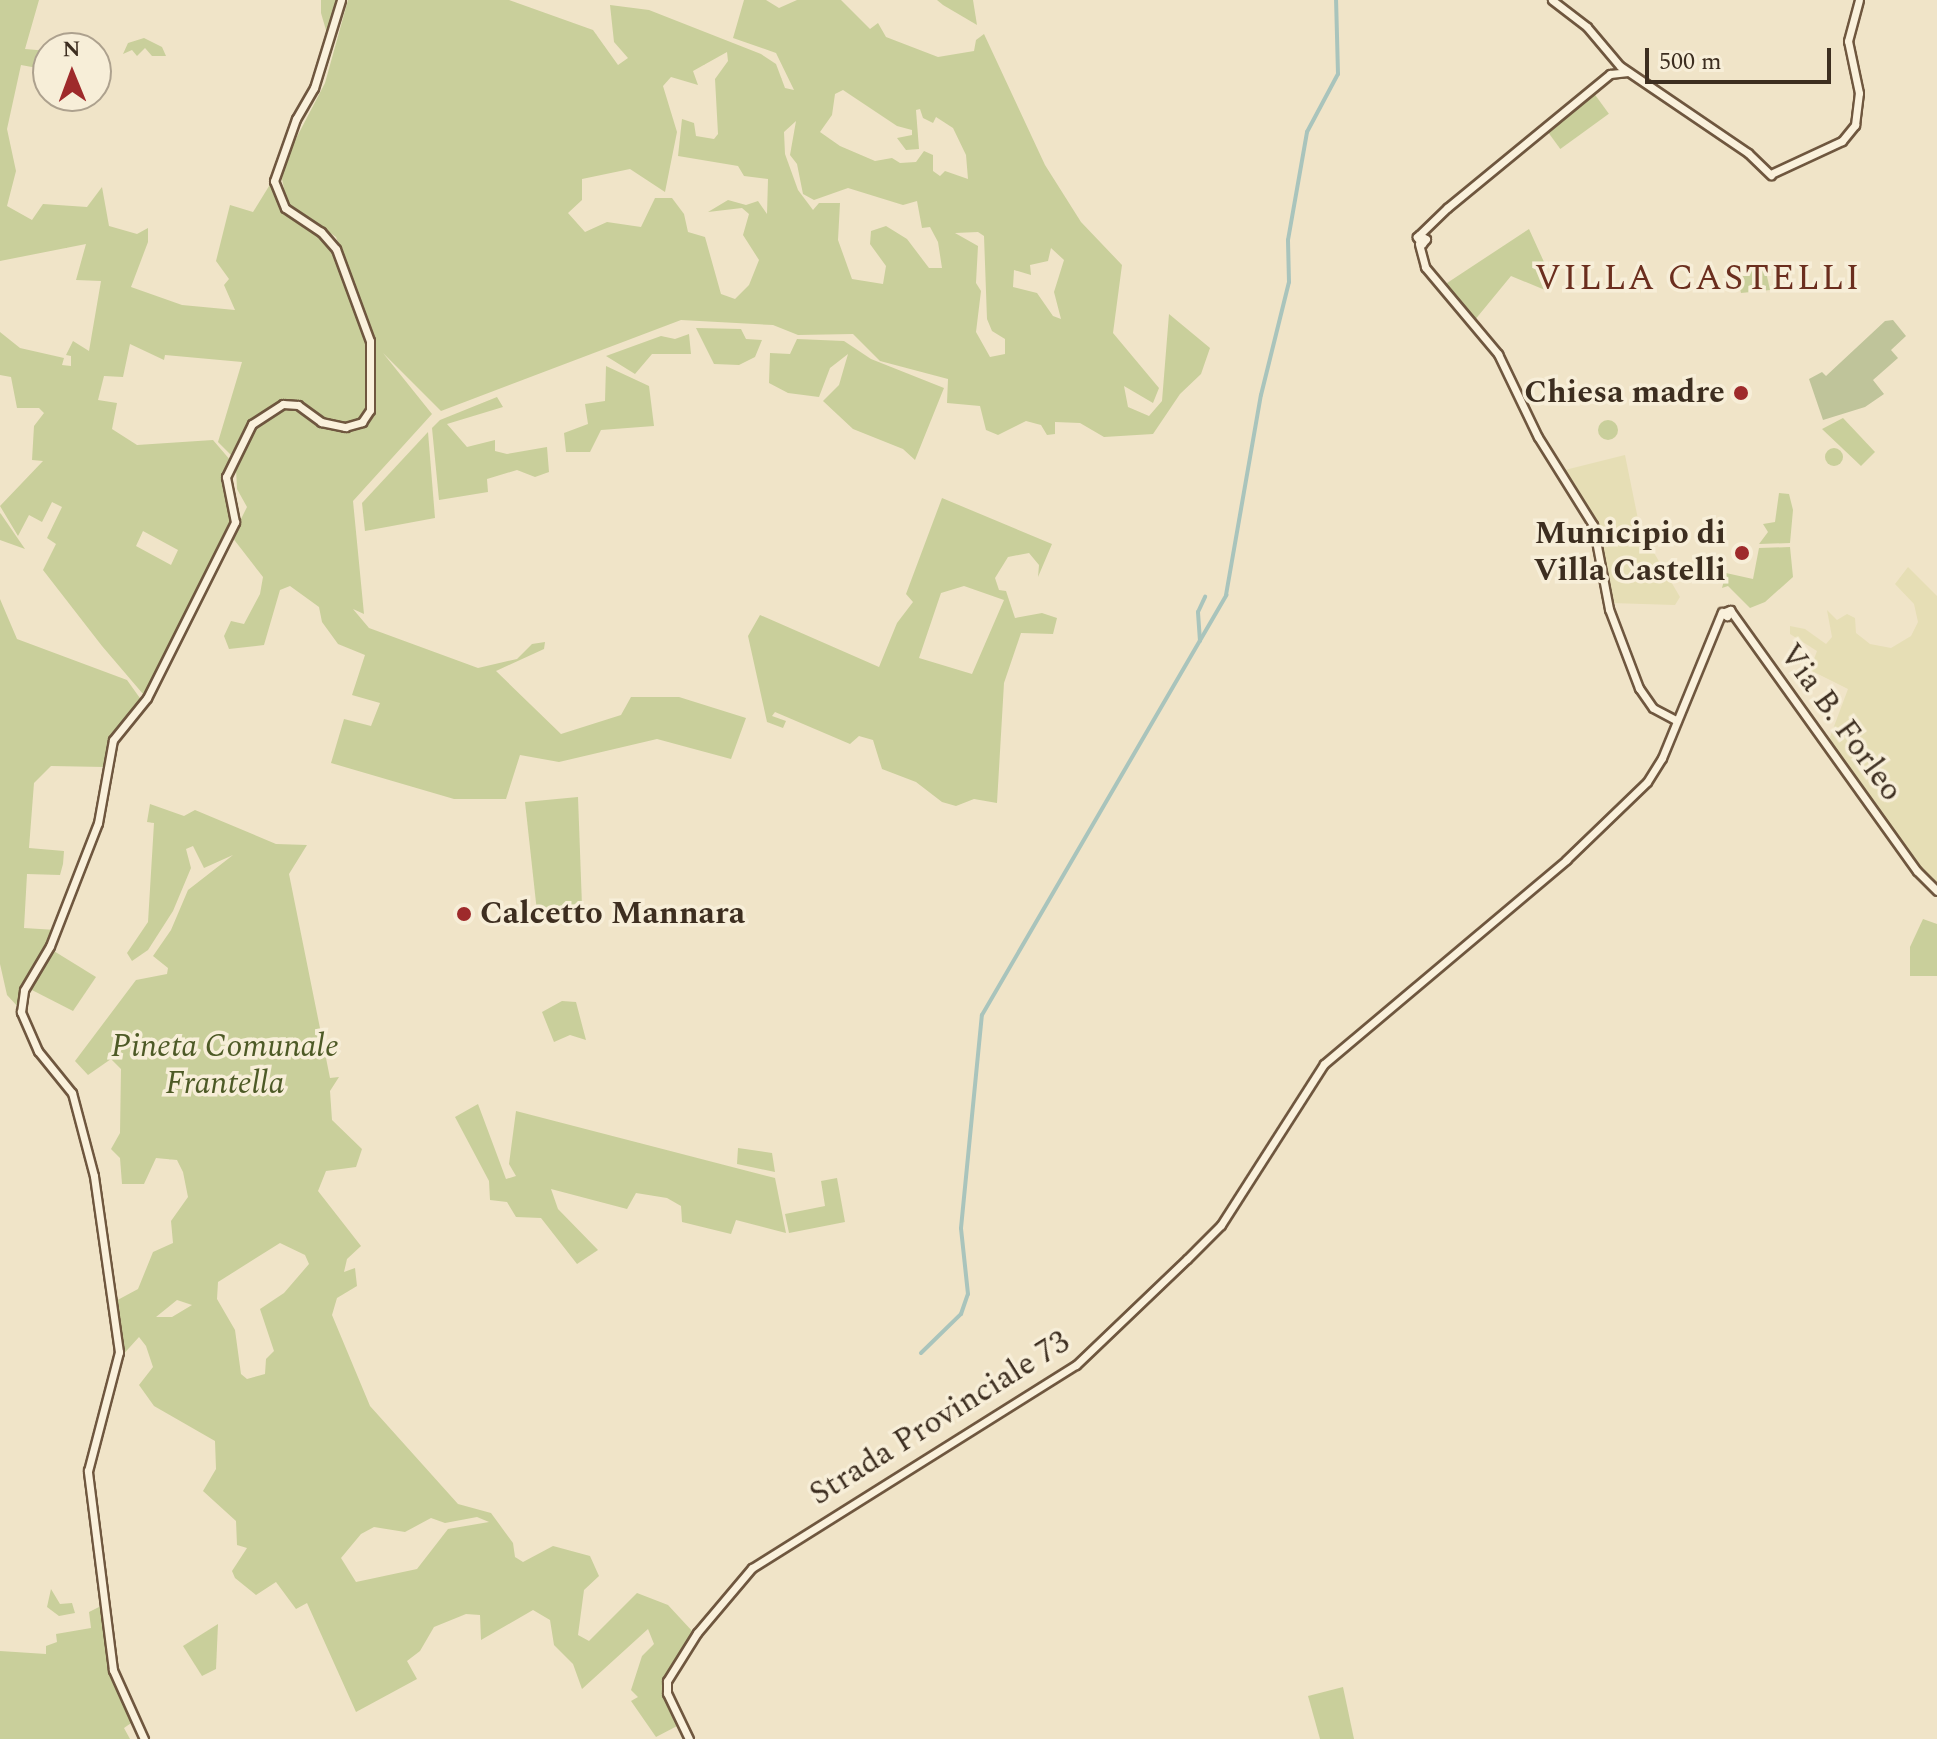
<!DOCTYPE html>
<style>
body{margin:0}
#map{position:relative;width:1937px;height:1739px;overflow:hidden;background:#f0e4c8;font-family:Spectral,serif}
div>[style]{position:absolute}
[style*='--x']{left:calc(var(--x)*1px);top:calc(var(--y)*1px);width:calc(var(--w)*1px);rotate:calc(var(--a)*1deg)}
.farmland>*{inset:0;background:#e6deb5}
.green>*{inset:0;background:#c9cf9b;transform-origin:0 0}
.round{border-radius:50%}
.cemetery>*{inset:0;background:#bfc49a}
.canal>*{height:4px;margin:-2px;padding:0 2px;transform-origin:2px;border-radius:2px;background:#a9c4bc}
.roads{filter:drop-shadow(2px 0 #6f573f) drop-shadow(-2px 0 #6f573f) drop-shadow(0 2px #6f573f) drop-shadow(0 -2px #6f573f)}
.secondary>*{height:7px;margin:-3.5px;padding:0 3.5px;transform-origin:3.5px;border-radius:3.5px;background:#faf1dc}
.dots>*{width:22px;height:22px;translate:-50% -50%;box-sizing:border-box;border:4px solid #f7eed8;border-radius:50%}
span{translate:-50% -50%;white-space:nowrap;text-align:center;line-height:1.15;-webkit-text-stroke:7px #f7eed8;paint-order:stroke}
.poi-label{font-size:32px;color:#3d2e20;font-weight:700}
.right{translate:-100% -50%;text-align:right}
.left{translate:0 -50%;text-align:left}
.street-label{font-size:32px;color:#3d2e20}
.park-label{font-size:32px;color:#4d5a26;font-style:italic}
.quarter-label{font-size:36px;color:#6b2e1e;letter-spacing:2px}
.north{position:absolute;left:32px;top:32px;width:80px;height:80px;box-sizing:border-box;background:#f7eed8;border:2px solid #ada18e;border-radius:50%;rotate:359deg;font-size:22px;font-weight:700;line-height:32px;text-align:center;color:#3d2e20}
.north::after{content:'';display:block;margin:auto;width:28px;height:36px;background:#9e2a2b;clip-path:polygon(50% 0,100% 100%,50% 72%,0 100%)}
.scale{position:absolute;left:1645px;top:48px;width:186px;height:36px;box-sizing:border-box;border:4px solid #3d2e20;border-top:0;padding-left:10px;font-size:24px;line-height:28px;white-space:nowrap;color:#3d2e20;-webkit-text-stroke:6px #f7eed8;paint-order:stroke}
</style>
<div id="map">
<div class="farmland">
<i style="clip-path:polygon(1625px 455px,1640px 529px,1680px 597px,1675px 605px,1611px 603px,1598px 526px,1565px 470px)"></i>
<i style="clip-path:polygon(1908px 567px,1937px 596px,1937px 891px,1827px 745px,1848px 689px,1810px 670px,1817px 651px,1790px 634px,1790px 626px,1805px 629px,1826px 644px,1832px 637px,1827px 610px,1837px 620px,1847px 614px,1855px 618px,1856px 633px,1870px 644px,1891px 648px,1911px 636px,1918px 622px,1914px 604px,1895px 584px)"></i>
</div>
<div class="green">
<i style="clip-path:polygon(evenodd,0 0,39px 0,25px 49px,48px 51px,48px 70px,21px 65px,7px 129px,16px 171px,7px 206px,32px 220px,43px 204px,87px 207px,102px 187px,109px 226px,137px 234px,148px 228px,148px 242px,131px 287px,182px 305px,235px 310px,224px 285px,229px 279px,216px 261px,230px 205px,253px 212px,274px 178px,277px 200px,288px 212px,332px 244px,367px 333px,370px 402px,361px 422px,333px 425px,299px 404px,284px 403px,255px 419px,233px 457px,218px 442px,242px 362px,165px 355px,164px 360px,130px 344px,123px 377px,104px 376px,98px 400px,117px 403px,112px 429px,137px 445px,213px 440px,231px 461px,227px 472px,235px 518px,148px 693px,143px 694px,102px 646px,43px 570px,56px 544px,47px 538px,62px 507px,52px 502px,42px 522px,29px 515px,18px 536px,0 506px,43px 461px,32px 460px,34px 426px,44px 413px,39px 408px,17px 408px,11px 377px,0 375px,0 332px,20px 348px,64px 358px,62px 365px,71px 366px,71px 356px,66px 355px,73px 341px,89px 351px,101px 281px,76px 280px,86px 244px,0 261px,0 0,143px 531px,178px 550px,171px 565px,136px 546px,143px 531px)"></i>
<i style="clip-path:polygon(321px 0,341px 0,328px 37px,321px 13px)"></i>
<i style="clip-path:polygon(evenodd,348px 0,509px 0,593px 30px,618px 65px,628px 58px,614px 42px,610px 5px,649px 10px,761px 54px,776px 64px,785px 88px,794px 90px,776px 53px,733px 38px,744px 0,766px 0,779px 8px,797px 0,841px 0,870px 29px,878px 23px,886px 37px,938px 57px,974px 51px,976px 40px,984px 34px,1045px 165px,1081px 222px,1122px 265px,1113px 333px,1159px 388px,1153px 403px,1124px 386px,1128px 407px,1149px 416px,1162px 401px,1169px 314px,1210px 348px,1201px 374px,1180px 394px,1153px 434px,1104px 437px,1080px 423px,1055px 422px,1055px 434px,1047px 435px,1041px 425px,1026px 421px,998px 435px,986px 430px,980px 406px,947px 403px,948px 379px,880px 361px,853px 334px,798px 335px,773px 325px,681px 320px,441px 411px,383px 353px,432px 414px,353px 501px,364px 614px,353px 609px,369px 628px,478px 668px,517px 659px,532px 644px,545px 642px,544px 649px,496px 671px,561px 734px,621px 715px,631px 697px,679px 697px,746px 718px,731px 759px,657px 739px,559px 762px,520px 755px,506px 799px,454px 799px,331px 763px,344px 719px,371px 726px,380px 703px,352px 695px,365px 655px,338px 644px,322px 622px,319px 607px,290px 586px,280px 590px,264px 645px,229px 649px,224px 636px,231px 621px,244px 624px,260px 594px,263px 577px,232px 537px,247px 507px,237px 489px,236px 469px,254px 425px,278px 409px,295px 409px,321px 427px,359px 428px,374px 406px,374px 348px,336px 237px,287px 203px,282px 179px,289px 152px,325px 83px,348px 0,727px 52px,728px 61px,715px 79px,718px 134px,714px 139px,696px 136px,694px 123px,682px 119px,678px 156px,738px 166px,744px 176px,768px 179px,767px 214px,758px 201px,746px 205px,728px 200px,708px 212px,742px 208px,749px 214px,743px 235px,759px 260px,749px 285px,735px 299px,721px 294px,705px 237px,688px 232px,684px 214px,672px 198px,655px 198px,641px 227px,607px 222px,585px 232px,568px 213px,582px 200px,582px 179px,630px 169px,665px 192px,677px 132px,663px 86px,671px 77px,698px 85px,693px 71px,727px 52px,348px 0,843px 90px,897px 126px,912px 130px,912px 135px,897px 138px,906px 150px,919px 149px,916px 110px,920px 109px,923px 118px,933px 123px,936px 117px,953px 128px,966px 155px,968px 179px,945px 171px,940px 176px,933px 171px,933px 155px,924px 151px,916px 162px,900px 163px,892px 158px,875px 161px,840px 146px,820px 132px,832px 115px,835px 94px,843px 90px,348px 0,796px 121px,790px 155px,797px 164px,803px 194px,814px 200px,848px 188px,903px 205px,917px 201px,922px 228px,930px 227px,938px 242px,942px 268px,929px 268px,907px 239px,886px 226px,871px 231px,870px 244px,886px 266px,883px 284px,852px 279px,838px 240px,840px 203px,819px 203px,813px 210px,798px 190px,785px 154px,784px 132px,796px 121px,348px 0,978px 232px,984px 236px,987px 319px,992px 331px,1005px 339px,1005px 354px,990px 357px,976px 332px,981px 291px,976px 283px,978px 246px,955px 233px,978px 232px,348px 0,1051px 248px,1064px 260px,1054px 292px,1061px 319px,1053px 316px,1037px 293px,1013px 287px,1014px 270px,1031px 275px,1030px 265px,1048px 261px,1051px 248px)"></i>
<i style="clip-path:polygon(937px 0,973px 0,977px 25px,943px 5px)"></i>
<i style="clip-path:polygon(144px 38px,162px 47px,166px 56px,152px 56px,145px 48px,137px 56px,132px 50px,123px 54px,128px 43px)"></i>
<i style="left:1593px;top:92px;width:27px;height:60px;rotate:54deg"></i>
<i style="clip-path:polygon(1529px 229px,1544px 262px,1545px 290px,1511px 276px,1474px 321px,1444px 285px)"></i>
<i style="clip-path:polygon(1734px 266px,1765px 267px,1770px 290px,1741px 293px)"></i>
<i style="clip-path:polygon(696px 328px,741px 329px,746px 339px,762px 340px,755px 357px,739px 365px,714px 364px)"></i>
<i style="clip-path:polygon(689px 334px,691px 354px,652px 354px,635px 374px,606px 356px,661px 336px,675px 339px)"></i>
<i style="clip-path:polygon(797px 339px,844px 341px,871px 359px,944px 388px,915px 460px,903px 449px,853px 429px,823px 401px,839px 385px,848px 354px,830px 368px,819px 397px,788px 393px,769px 383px,770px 353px,790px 354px)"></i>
<i style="clip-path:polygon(606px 366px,649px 386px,654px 426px,601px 430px,590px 452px,566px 452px,564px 433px,588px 424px,585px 404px,605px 401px)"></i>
<i style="clip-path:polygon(497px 397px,503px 407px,447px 424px,467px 447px,495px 440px,495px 451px,507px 454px,547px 447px,549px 472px,535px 477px,517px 470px,487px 479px,488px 492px,439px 500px,432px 428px,440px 420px)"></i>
<i style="clip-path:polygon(1843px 418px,1875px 452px,1861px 466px,1822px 429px)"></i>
<i class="round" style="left:1598px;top:420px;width:20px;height:20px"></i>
<i style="clip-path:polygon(428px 432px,435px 518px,365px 531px,362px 503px)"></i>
<i class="round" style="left:1825px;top:448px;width:18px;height:18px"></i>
<i style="clip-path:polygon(1779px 493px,1789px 494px,1793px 510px,1790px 543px,1759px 544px,1768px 532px,1763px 524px,1775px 522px)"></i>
<i style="clip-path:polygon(evenodd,942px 498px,1052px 544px,1038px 577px,1039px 565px,1029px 553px,1008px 557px,995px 578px,999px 590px,1006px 591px,1015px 618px,1042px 613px,1057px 618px,1053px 634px,1021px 633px,1004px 683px,997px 803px,974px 799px,956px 806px,942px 802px,916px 782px,882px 769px,873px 740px,859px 736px,850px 744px,775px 712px,772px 716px,786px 721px,783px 728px,767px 722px,748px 636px,760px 615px,879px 667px,897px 623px,913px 602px,906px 594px,942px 498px,964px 586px,1004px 600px,972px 674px,919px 658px,941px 593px,964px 586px)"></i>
<i style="clip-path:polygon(0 513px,1px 514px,25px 549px,0 540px)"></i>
<i style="clip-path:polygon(1790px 547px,1793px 577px,1765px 602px,1750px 608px,1728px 586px,1722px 588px,1726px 573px,1753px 579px,1759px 548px)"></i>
<i style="clip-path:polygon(0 599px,17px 639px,127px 680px,142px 701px,112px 739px,105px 767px,51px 766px,34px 783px,29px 848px,64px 851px,63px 864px,60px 875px,27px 874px,24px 928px,56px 930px,19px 1008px,7px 995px,0 964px)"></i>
<i style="clip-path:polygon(578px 797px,582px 906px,538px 921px,525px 802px)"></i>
<i style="clip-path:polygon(evenodd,150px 804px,184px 816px,195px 810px,276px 844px,307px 845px,289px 874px,330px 1078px,339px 1077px,330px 1091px,332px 1120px,362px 1149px,356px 1167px,326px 1171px,318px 1191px,361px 1246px,347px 1259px,344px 1272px,355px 1268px,357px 1286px,337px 1298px,332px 1315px,370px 1406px,458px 1504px,491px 1513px,513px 1543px,515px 1557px,523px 1562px,553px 1546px,590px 1556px,599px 1576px,584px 1590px,578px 1635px,589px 1641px,637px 1593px,668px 1605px,693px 1632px,663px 1685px,681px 1724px,656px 1737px,631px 1701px,638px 1697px,631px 1690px,642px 1656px,654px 1644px,648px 1629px,582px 1689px,573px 1664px,554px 1645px,550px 1620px,533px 1610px,481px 1640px,480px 1615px,466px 1614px,434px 1627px,420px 1651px,407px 1661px,417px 1679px,356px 1712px,307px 1603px,296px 1609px,276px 1582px,256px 1595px,235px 1578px,232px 1571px,247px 1548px,237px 1545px,236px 1521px,203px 1491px,216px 1469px,215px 1441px,154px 1406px,139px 1385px,153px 1367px,146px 1346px,139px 1337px,120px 1358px,112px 1303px,138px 1289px,153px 1252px,173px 1243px,171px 1221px,188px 1197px,183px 1172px,177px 1160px,156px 1158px,144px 1184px,122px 1184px,120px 1158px,111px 1149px,120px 1133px,121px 1069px,111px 1059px,88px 1075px,75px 1061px,136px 980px,167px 974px,168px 968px,153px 956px,171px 930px,188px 890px,233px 855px,204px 868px,193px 846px,186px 849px,191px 868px,173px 911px,148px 950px,132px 961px,127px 953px,148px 922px,154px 823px,147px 822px,150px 804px,280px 1243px,305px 1255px,309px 1264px,284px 1293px,260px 1309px,274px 1351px,266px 1359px,265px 1374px,247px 1379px,241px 1374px,235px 1330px,217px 1299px,218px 1282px,280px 1243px,150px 804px,177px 1300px,192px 1305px,172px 1317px,156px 1317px,177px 1300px,150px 804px,477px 1517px,489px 1522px,448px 1529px,417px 1569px,356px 1582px,341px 1558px,361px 1534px,374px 1527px,405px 1532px,431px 1518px,445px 1523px,477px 1517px)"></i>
<i style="clip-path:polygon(1923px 919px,1937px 924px,1937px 976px,1910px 976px,1910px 947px)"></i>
<i style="clip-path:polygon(49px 948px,96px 977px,73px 1011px,28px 988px)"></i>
<i style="clip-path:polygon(562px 1001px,576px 1002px,586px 1040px,570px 1035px,554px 1042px,542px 1012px)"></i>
<i style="clip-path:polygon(478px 1104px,506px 1179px,516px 1176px,509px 1164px,516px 1111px,775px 1178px,786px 1233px,736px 1220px,731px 1234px,682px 1222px,681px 1206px,667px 1198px,636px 1193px,627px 1209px,551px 1189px,558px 1209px,598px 1250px,577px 1264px,541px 1218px,516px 1217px,507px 1202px,490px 1200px,489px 1181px,455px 1117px)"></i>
<i style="clip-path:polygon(738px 1148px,772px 1153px,775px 1172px,737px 1164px)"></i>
<i style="clip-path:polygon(837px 1178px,845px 1222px,789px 1233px,785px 1214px,825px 1206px,821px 1181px)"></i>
<i style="clip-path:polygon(51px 1589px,60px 1604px,72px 1603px,75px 1613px,59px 1616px,47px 1607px)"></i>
<i style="clip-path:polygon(103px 1605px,113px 1675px,134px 1721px,124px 1728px,130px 1739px,0 1739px,0 1651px,46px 1654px,46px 1646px,57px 1642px,56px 1634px,91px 1628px,89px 1612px)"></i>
<i style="clip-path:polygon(218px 1624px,216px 1669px,202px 1676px,183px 1646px)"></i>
<i style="clip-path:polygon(1343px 1687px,1354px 1739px,1320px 1739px,1308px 1696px)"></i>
</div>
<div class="cemetery">
<i style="clip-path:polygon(1893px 320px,1906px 336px,1891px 350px,1898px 358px,1873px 380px,1884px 394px,1865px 407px,1823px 420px,1809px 379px,1822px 372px,1826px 376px,1885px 321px)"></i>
</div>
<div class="canal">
<i style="--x:1200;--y:641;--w:29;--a:-94"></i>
<i style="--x:1198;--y:612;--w:17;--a:-65"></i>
<i style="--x:921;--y:1353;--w:56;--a:-44.3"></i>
<i style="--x:961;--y:1314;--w:21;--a:-71"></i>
<i style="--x:968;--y:1294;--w:66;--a:-96.1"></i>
<i style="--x:961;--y:1228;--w:214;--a:-84.4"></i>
<i style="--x:982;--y:1015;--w:486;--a:-59.8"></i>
<i style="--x:1226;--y:595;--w:203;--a:-80.1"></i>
<i style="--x:1261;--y:395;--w:116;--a:-76.1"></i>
<i style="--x:1289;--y:282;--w:42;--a:-91.4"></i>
<i style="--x:1288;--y:240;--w:110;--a:-80"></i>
<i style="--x:1307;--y:132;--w:66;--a:-61.9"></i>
<i style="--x:1338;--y:74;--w:74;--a:-91.5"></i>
</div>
<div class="roads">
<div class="secondary">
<i style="--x:1552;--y:0;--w:44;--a:37.6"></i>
<i style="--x:1587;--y:27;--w:51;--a:49.8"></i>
<i style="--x:1620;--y:66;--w:155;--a:34.2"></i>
<i style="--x:1748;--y:153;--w:32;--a:44"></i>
<i style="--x:1773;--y:173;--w:76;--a:-24.9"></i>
<i style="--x:1842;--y:141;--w:21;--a:-51"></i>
<i style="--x:1855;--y:125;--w:32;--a:-83"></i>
<i style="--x:1859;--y:93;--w:53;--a:-101.9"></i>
<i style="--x:1848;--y:41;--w:42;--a:-75"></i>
<i style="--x:1419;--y:235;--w:8;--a:30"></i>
<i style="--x:1426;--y:239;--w:6;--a:129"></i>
<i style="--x:1422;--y:244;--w:9;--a:-126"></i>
<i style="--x:1417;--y:237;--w:42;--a:-44"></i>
<i style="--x:1447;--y:208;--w:211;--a:-39.4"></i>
<i style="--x:1610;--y:74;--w:18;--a:-6"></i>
<i style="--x:1419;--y:244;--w:24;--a:75"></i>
<i style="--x:1425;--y:267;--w:114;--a:50"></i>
<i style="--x:1498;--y:354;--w:92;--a:64.3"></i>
<i style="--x:1538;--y:437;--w:104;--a:58"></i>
<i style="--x:1593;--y:525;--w:86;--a:79.2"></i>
<i style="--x:1609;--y:609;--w:85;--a:69.2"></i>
<i style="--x:1639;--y:688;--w:24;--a:55"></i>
<i style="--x:1653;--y:708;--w:27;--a:28"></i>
<i style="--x:1730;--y:611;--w:6;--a:121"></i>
<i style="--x:1727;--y:616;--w:6;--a:-149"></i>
<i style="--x:1722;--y:613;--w:9;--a:-21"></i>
<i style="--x:1730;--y:610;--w:321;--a:54.4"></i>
<i style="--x:1917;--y:871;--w:28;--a:45"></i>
<i style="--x:144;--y:1739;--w:76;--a:-114.2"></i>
<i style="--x:113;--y:1670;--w:201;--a:-97.2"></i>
<i style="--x:88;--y:1471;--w:123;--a:-75.4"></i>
<i style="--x:119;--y:1352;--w:178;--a:-98.1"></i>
<i style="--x:94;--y:1176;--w:86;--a:-104.8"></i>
<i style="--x:72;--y:1093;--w:54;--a:-129"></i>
<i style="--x:38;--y:1051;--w:43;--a:-113.6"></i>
<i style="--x:21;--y:1012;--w:22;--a:-82"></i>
<i style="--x:24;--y:990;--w:51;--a:-59.4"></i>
<i style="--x:50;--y:946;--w:132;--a:-68.7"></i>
<i style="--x:98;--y:823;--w:84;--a:-79.8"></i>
<i style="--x:113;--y:740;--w:54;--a:-51"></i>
<i style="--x:147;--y:698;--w:197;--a:-63.4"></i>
<i style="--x:235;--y:522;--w:46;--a:-101.3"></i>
<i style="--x:226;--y:477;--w:59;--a:-63.9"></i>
<i style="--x:252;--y:424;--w:37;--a:-33"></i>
<i style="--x:283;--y:404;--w:15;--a:4"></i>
<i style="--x:298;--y:405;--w:29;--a:36"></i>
<i style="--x:321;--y:422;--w:25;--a:12"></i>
<i style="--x:345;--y:427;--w:18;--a:-16"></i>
<i style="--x:362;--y:422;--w:14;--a:-56"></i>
<i style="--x:370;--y:410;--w:69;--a:-90"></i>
<i style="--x:370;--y:341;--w:98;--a:-110.3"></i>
<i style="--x:336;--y:249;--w:23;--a:-131"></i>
<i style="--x:321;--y:232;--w:43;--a:-146.3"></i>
<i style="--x:285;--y:208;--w:29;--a:-112"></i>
<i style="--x:274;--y:181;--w:66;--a:-70.5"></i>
<i style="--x:296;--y:119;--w:36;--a:-60"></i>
<i style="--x:314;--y:88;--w:92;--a:-72.9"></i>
<i style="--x:689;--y:1739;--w:51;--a:-115.6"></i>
<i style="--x:667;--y:1693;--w:12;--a:-90"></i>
<i style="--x:667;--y:1681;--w:57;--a:-58"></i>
<i style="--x:697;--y:1633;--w:85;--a:-49.8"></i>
<i style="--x:752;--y:1568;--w:382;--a:-32.1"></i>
<i style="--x:1076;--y:1365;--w:153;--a:-43.7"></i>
<i style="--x:1187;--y:1259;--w:48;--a:-45"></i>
<i style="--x:1221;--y:1225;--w:191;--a:-57.4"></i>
<i style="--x:1324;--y:1064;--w:317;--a:-40.1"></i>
<i style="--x:1566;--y:860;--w:112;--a:-43.9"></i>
<i style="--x:1647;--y:782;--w:28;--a:-58"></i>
<i style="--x:1662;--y:758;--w:158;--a:-67.7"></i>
</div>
</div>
<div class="dots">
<i style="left:1741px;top:393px;background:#9e2a2b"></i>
<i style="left:1742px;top:553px;background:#9e2a2b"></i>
<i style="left:464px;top:914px;background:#9e2a2b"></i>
</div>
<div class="poi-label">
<span class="right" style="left:1725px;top:393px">Chiesa madre</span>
<span class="right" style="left:1726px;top:553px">Municipio di<br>Villa Castelli</span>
<span class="left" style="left:480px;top:914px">Calcetto Mannara</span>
</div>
<div class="street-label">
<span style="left:1840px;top:723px;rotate:54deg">Via B. Forleo</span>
<span style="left:940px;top:1419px;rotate:-32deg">Strada Provinciale 73</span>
</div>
<div class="park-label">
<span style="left:225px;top:1066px">Pineta Comunale<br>Frantella</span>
</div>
<div class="quarter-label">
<span style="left:1698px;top:279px">VILLA CASTELLI</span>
</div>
<div class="north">N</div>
<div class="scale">500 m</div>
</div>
